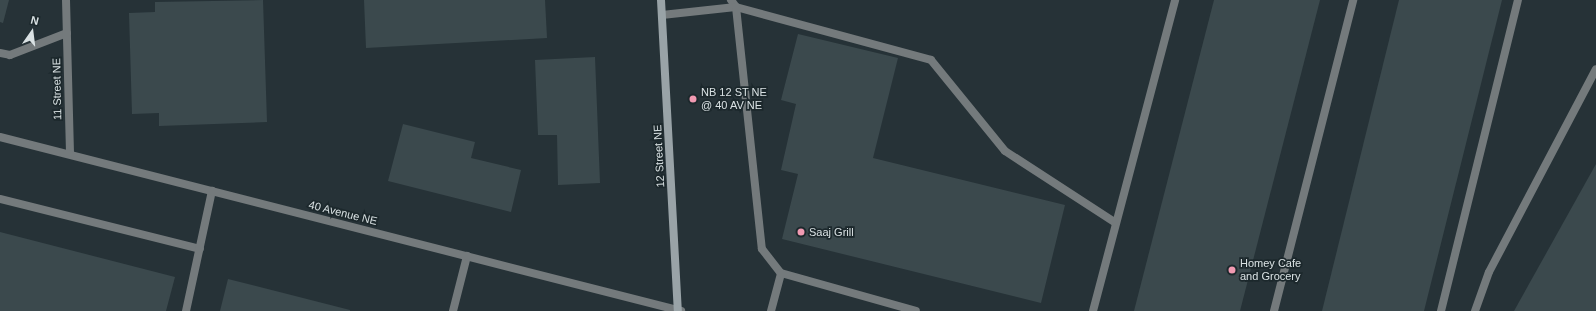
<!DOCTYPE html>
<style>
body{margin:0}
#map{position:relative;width:1596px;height:311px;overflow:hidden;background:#263237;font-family:Arial,sans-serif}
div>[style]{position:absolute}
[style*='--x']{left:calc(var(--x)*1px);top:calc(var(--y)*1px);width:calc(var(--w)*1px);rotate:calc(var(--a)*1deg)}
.building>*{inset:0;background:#3b494d}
.lane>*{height:8px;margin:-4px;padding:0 4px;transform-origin:4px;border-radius:4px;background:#747a7c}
.street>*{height:8px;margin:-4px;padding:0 4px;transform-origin:4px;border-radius:4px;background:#747a7c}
.secondary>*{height:8px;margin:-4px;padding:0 4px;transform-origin:4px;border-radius:4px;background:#99a3a7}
.dots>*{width:11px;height:11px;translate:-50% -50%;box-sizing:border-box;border:2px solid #1c282c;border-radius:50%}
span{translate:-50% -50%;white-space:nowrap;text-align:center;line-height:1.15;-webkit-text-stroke:3.5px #1c282c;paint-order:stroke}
.street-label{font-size:11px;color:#d9e1e3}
.poi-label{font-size:11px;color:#d9e1e3}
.left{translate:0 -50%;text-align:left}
.north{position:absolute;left:12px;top:12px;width:40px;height:40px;-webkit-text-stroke:3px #1c282c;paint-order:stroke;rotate:14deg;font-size:11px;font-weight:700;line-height:16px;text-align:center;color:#d9e1e3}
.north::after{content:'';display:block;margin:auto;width:14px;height:18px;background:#d9e1e3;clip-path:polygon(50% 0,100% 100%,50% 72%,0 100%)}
</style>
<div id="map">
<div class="building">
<i style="clip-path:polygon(0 0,9px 0,3px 23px,0 22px)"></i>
<i style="clip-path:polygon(263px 0,267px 122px,159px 126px,159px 113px,132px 114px,129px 13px,155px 12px,155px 2px)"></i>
<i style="clip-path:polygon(364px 0,545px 0,547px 38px,366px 48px)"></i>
<i style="clip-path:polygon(1214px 0,1320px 0,1240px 311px,1134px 311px)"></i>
<i style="clip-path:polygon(1399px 0,1502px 0,1424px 311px,1322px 311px)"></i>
<i style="clip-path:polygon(798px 34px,898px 58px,873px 158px,1065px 205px,1041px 303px,782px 239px,798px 174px,781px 170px,796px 104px,781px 100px)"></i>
<i style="clip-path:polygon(595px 57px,600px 183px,558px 185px,557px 135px,538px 135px,535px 60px)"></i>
<i style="clip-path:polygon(403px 124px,475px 142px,471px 158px,521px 170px,511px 212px,388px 181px)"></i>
<i style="clip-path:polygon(1596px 164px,1596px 311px,1514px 311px)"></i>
<i style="clip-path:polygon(0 232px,175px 277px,166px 311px,0 311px)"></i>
<i style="clip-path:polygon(228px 279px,350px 310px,350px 311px,220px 311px)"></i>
</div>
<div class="lane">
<i style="--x:731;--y:0;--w:9;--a:54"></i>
<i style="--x:736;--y:7;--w:202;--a:15.2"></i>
<i style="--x:931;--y:60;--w:117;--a:50.9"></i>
<i style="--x:1005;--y:151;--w:132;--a:33"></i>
<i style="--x:662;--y:15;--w:74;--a:-6.2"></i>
<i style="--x:736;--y:7;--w:243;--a:83.9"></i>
<i style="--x:762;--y:249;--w:31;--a:52"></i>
<i style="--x:0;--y:53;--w:10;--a:11"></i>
<i style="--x:10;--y:55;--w:61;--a:-21.1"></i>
<i style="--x:0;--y:199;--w:206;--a:14"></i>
<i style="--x:186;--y:311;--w:123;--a:-77.8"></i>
<i style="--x:453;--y:311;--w:57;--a:-75.7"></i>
<i style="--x:771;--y:311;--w:39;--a:-75"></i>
<i style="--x:781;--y:273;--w:140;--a:15.7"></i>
<i style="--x:1093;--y:311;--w:322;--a:-75.2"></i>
<i style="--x:1274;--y:311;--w:321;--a:-75.7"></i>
<i style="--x:1441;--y:311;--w:320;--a:-76.1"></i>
<i style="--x:1475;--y:311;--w:41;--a:-70.3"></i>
<i style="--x:1489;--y:272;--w:229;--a:-62.2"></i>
</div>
<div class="street">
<i style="--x:66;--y:0;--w:154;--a:88.5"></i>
<i style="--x:0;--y:137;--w:703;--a:14.33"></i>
</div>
<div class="secondary">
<i style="--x:661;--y:0;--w:311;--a:86.9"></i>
</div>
<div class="dots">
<i style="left:693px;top:99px;background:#f19ab2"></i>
<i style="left:801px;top:232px;background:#f19ab2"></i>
<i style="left:1232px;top:270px;background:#f19ab2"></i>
</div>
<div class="street-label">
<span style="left:57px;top:89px;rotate:-91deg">11 Street NE</span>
<span style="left:659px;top:156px;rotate:-93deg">12 Street NE</span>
<span style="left:343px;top:213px;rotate:14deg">40 Avenue NE</span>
</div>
<div class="poi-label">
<span class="left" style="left:701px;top:99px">NB 12 ST NE<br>@ 40 AV NE</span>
<span class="left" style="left:809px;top:232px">Saaj Grill</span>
<span class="left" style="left:1240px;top:270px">Homey Cafe<br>and Grocery</span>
</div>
<div class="north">N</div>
</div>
